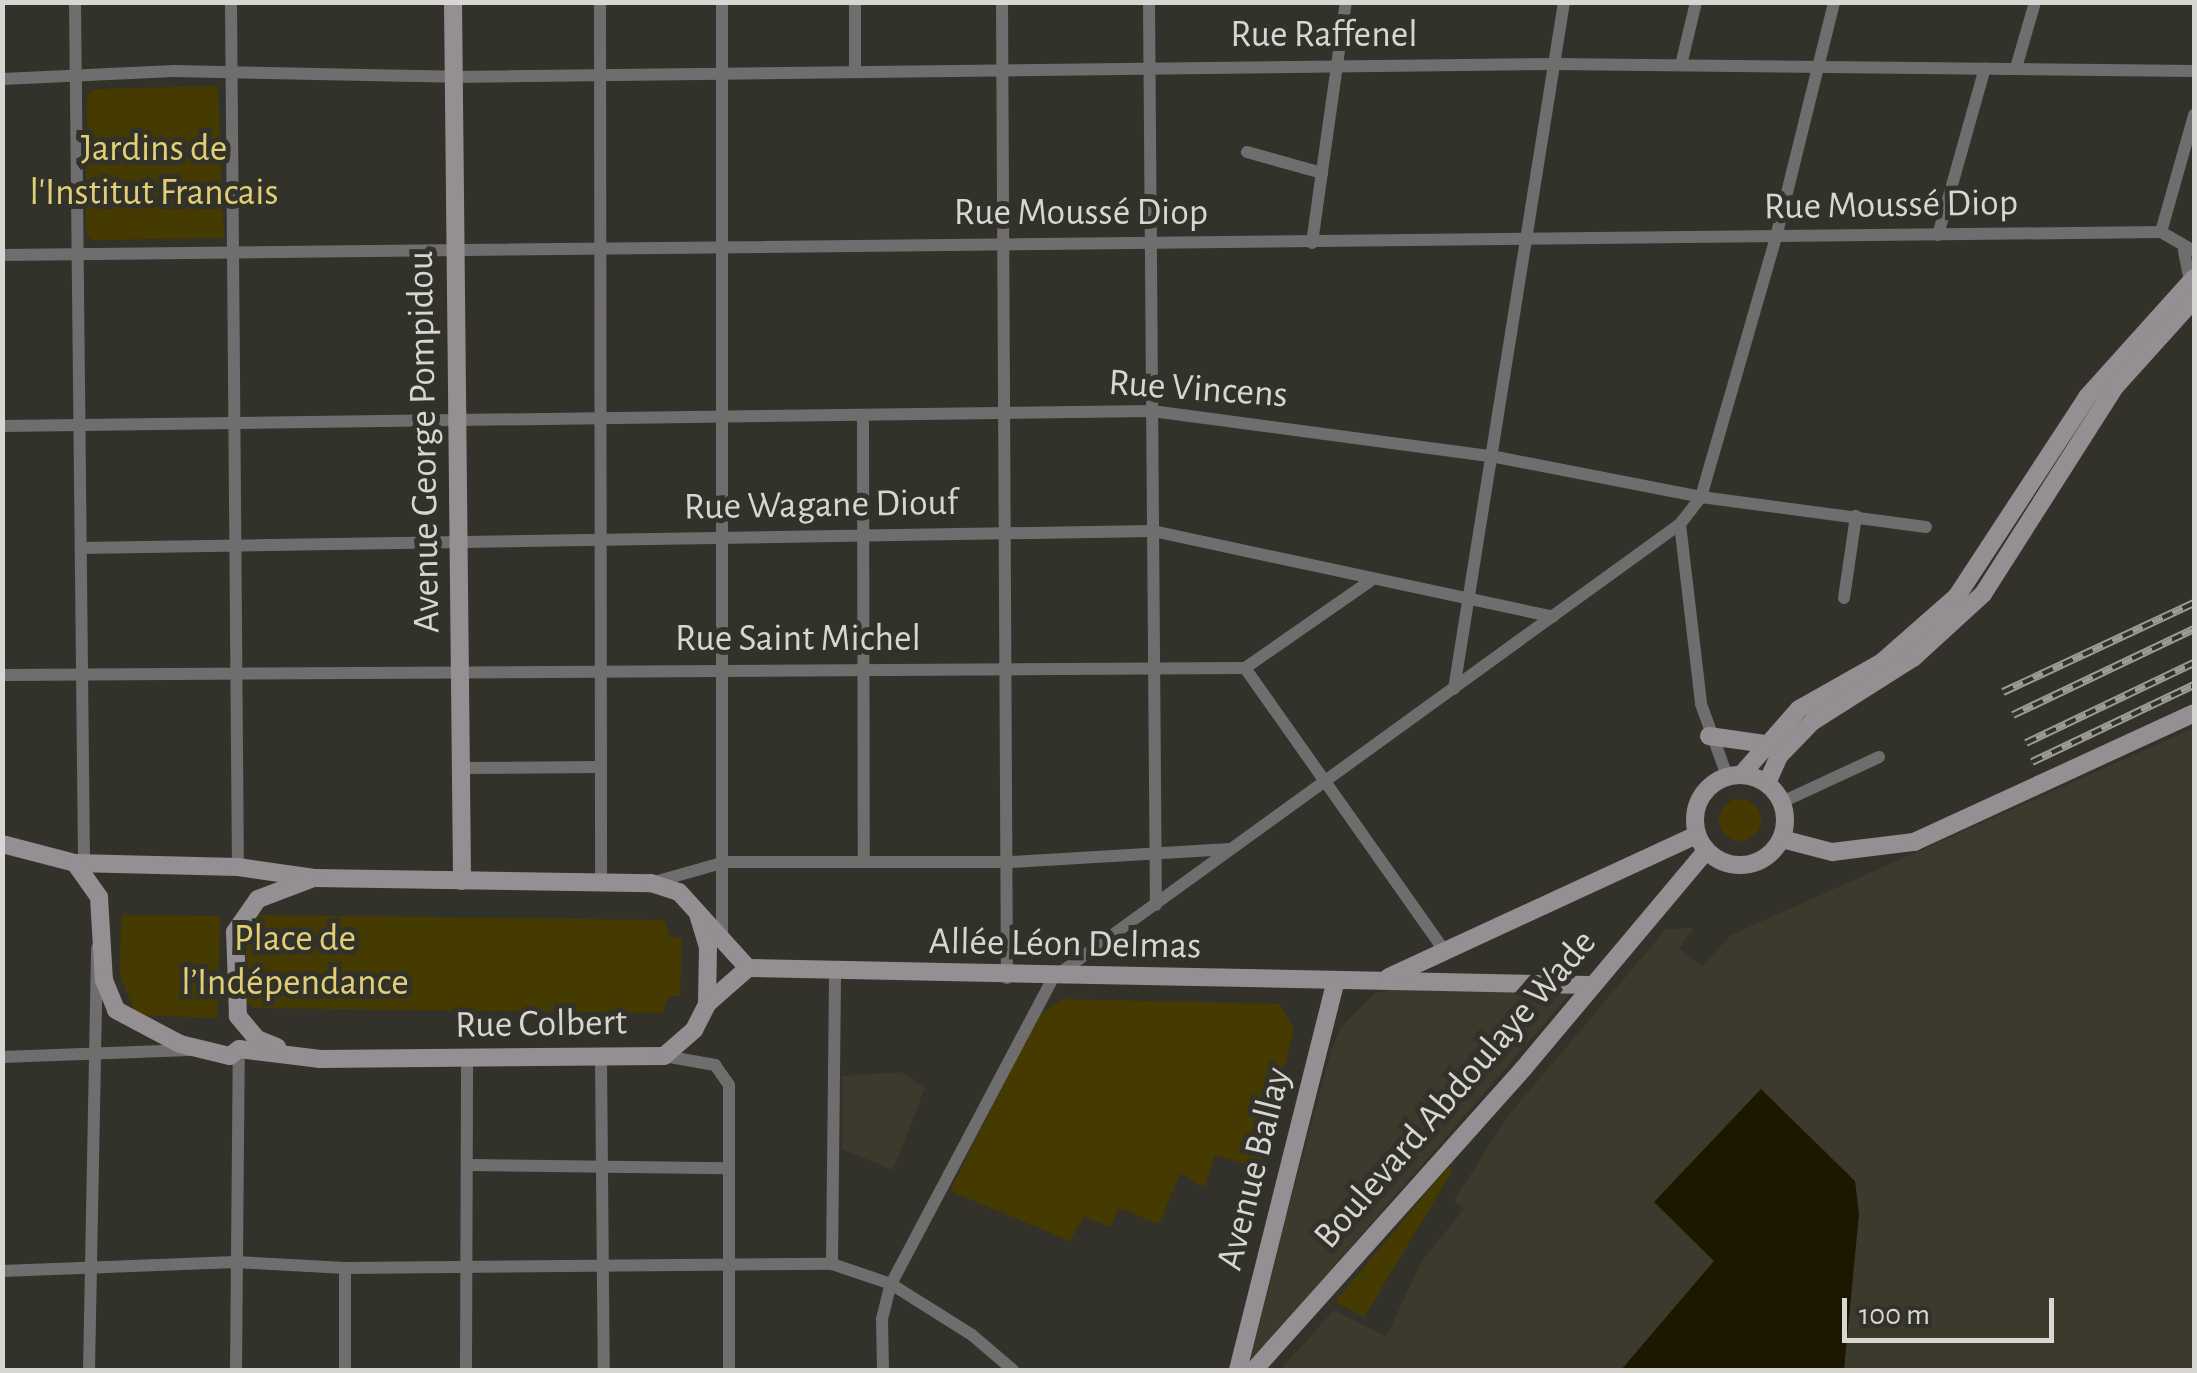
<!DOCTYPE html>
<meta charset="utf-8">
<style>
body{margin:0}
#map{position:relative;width:2197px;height:1373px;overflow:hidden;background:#32312a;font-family:"Alegreya Sans",sans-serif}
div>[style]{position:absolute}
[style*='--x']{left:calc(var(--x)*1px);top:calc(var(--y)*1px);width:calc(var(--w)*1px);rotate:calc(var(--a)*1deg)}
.built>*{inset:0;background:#3c3a2d}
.green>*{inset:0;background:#453b01}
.round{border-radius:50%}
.water>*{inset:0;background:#1d1700}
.street>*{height:12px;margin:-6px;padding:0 6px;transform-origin:6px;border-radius:6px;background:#706d6f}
.secondary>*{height:18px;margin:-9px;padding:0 9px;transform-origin:9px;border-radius:9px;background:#948f92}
.secondary>.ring{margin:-9px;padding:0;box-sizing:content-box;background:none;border:18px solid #948f92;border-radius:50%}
.rail>*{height:8px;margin-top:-4px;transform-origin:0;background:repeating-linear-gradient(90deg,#32312a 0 11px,#9c9b96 0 22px);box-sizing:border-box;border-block:2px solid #9c9b96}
span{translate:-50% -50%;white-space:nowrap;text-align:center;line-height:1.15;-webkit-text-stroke:10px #32312a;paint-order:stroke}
.street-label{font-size:38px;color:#d7d6d2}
.park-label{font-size:38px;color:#e1cf75}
.frame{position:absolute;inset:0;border:5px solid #d7d6d2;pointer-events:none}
.scale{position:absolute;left:1842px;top:1298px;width:212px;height:45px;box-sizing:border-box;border:5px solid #d7d6d2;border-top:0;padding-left:12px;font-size:30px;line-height:35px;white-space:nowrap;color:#d7d6d2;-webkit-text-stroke:8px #32312a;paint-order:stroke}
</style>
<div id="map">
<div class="built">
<i style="clip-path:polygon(2194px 728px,2194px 1370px,1280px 1370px,1334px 1310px,1386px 1337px,1422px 1261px,1464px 1209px,1454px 1200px,1508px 1116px,1666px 929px,1694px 928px,1679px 948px,1702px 966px,1731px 935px)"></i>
<i style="clip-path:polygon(1390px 990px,1571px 993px,1244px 1370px,1332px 1048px,1341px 1027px,1375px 993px)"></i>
<i style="clip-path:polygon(901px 1072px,925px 1088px,893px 1170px,842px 1149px,842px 1076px)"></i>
</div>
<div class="green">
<i style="clip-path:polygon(218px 86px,224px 238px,92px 240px,86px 232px,87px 95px,94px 89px)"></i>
<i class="round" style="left:1719px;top:799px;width:42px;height:42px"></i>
<i style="clip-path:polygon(121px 915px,220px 916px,217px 1018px,136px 1015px,120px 975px)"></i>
<i style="clip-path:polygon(257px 915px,664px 920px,671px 937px,682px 938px,680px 996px,669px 996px,662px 1013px,254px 1008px,246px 1001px,246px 929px)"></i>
<i style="clip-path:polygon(1062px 999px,1280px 1004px,1294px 1029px,1259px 1168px,1215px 1155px,1204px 1187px,1180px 1173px,1159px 1224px,1119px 1208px,1110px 1227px,1084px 1216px,1070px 1241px,950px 1191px,1038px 1016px)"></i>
<i style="clip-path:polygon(1448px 1167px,1453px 1170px,1364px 1317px,1335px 1302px)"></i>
</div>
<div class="water">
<i style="clip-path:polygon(1761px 1089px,1855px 1181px,1859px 1214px,1844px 1370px,1621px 1370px,1714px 1261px,1654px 1202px)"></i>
</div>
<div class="street">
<i style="--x:75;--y:2;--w:860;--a:89.4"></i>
<i style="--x:231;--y:2;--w:865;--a:89.54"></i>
<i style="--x:600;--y:2;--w:881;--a:89.93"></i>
<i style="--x:1002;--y:2;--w:976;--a:89.71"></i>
<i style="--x:1149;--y:2;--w:903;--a:89.56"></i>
<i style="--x:1681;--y:65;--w:65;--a:-76.6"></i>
<i style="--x:2016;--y:68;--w:69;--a:-73.9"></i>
<i style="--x:855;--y:71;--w:69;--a:-90"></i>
<i style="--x:2;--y:79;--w:172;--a:-2.7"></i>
<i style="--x:174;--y:71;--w:280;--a:1.2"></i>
<i style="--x:454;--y:77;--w:1100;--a:-0.68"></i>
<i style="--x:1554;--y:64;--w:640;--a:0.63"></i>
<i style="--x:1247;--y:152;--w:78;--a:15.6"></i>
<i style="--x:2161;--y:232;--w:122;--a:-74.2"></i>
<i style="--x:2161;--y:232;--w:38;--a:30"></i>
<i style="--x:1938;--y:235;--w:173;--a:-74.3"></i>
<i style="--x:1312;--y:243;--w:243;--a:-82"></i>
<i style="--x:2184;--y:251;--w:32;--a:79"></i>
<i style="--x:2;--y:255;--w:2159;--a:-0.61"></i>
<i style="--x:863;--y:415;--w:446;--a:89.9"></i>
<i style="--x:2;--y:426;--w:1150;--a:-0.75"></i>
<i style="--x:1152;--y:411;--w:342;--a:7.6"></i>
<i style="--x:1491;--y:456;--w:214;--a:11"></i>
<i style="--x:1701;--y:497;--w:227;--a:7.6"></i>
<i style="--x:1680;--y:524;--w:181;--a:83.3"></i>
<i style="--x:1701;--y:704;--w:77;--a:70.1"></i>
<i style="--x:81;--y:548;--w:1072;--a:-0.91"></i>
<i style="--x:1153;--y:531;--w:409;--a:12.1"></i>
<i style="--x:1844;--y:598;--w:83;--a:-81.7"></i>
<i style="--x:1245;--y:668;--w:349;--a:54.8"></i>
<i style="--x:1245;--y:668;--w:152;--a:-34.8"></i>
<i style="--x:2;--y:675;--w:1243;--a:-0.32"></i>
<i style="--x:1454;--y:689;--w:696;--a:-80.9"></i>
<i style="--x:461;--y:768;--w:140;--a:-0.4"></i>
<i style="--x:1782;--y:802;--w:107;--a:-24.9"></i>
<i style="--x:651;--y:883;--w:77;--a:-15.8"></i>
<i style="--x:725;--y:862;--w:285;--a:0"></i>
<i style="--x:1010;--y:862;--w:220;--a:-3.4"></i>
<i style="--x:722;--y:940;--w:938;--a:-90"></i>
<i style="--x:664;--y:1056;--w:52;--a:10"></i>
<i style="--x:715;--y:1065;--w:24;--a:55"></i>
<i style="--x:729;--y:1085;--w:285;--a:90"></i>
<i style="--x:2;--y:1057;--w:188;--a:-2.1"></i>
<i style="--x:601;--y:1057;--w:313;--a:89.5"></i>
<i style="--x:467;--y:1165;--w:261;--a:0.7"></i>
<i style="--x:832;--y:1264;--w:293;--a:-89.4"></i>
<i style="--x:345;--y:1268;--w:102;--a:90"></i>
<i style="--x:2;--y:1271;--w:234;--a:-2.2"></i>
<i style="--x:236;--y:1262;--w:109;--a:3.2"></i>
<i style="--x:345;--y:1268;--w:487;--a:-0.5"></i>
<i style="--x:832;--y:1264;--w:62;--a:18.7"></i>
<i style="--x:891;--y:1284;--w:96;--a:32.2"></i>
<i style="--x:972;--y:1335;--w:54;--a:40.5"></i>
<i style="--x:89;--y:1370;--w:422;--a:-88.9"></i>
<i style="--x:236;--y:1370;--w:321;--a:-89.5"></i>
<i style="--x:466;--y:1370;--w:312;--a:-89.8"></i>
<i style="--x:883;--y:1370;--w:51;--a:-91.1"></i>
<i style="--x:882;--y:1319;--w:36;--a:-76"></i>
<i style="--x:891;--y:1284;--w:346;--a:-62.1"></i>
<i style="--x:1053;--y:978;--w:774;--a:-35.91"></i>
<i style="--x:1680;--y:524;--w:34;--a:-52"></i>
<i style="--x:1701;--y:497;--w:271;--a:-73.9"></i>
<i style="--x:1776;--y:237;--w:242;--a:-76.1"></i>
</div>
<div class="secondary">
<i style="--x:453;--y:2;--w:879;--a:89.41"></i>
<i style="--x:1709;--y:736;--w:58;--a:8"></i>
<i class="ring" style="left:1695px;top:775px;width:72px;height:72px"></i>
<i style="--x:1741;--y:775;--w:88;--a:-48.7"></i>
<i style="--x:1799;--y:709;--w:95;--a:-29.5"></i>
<i style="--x:1882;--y:662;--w:100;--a:-41.3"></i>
<i style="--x:1957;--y:596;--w:238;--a:-56.8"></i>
<i style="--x:2087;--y:397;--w:160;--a:-48"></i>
<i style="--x:1767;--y:783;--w:30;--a:-66"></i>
<i style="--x:1779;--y:756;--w:47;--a:-45.9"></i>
<i style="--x:1812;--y:722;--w:120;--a:-32.4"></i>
<i style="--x:1913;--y:658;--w:95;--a:-42.4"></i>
<i style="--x:1983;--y:594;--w:244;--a:-57.5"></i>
<i style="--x:2114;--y:388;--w:120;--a:-48"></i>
<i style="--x:1782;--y:839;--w:52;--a:14.6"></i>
<i style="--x:1832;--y:852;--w:83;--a:-7"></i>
<i style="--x:1914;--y:842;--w:308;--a:-24.7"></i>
<i style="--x:2;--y:844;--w:75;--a:14.6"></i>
<i style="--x:75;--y:863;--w:163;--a:1.4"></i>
<i style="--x:238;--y:867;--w:77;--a:8.2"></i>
<i style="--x:314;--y:878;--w:337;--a:0.9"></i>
<i style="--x:651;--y:883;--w:29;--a:18"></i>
<i style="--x:679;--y:892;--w:103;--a:47.8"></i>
<i style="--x:75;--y:863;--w:42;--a:54.8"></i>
<i style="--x:99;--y:897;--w:83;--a:86.6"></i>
<i style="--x:104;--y:980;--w:32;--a:68"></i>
<i style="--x:116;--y:1010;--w:72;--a:28"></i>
<i style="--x:180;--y:1044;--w:51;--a:13.5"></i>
<i style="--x:230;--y:1056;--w:11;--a:-38"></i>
<i style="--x:239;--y:1049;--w:82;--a:7"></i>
<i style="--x:320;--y:1059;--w:344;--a:-0.5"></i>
<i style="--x:664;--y:1056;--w:40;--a:-41"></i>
<i style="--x:694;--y:1030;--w:29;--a:-63"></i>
<i style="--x:707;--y:1004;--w:57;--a:-89"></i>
<i style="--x:708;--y:947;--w:34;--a:-107"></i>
<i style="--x:748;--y:968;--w:841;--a:1.16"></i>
<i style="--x:1389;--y:977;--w:339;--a:-24.8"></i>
<i style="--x:707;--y:1004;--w:55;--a:-41.3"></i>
<i style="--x:277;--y:1047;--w:22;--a:-158"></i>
<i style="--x:257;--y:1039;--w:30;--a:-130"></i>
<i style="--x:238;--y:1016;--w:84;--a:-92"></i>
<i style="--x:235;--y:932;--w:40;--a:-55.1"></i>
<i style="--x:258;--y:899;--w:57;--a:-20.7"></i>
<i style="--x:1238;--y:1370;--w:399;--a:-75.9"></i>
<i style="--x:1254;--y:1370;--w:404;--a:-48.2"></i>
<i style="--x:1523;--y:1069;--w:285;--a:-50"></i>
</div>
<div class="rail">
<i style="--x:2003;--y:692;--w:211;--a:-25"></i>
<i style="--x:2013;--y:715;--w:200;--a:-25.4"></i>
<i style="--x:2026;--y:743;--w:186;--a:-25.5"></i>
<i style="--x:2032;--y:762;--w:179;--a:-25.4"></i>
</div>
<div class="street-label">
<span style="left:1324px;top:36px">Rue Raffenel</span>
<span style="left:1891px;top:206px;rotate:-1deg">Rue Moussé Diop</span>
<span style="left:1081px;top:214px">Rue Moussé Diop</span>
<span style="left:1198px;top:390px;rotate:4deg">Rue Vincens</span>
<span style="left:425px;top:442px;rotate:-91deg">Avenue George Pompidou</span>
<span style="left:821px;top:506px;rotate:-1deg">Rue Wagane Diouf</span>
<span style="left:798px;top:640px">Rue Saint Michel</span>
<span style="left:1065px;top:945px;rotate:1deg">Allée Léon Delmas</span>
<span style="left:541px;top:1025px;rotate:-1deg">Rue Colbert</span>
<span style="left:1456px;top:1090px;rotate:-49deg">Boulevard Abdoulaye Wade</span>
<span style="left:1255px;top:1169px;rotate:-76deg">Avenue Ballay</span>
</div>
<div class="park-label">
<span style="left:154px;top:172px">Jardins de<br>l'Institut Francais</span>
<span style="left:295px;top:962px">Place de<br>l’Indépendance</span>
</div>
<div class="frame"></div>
<div class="scale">100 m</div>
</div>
